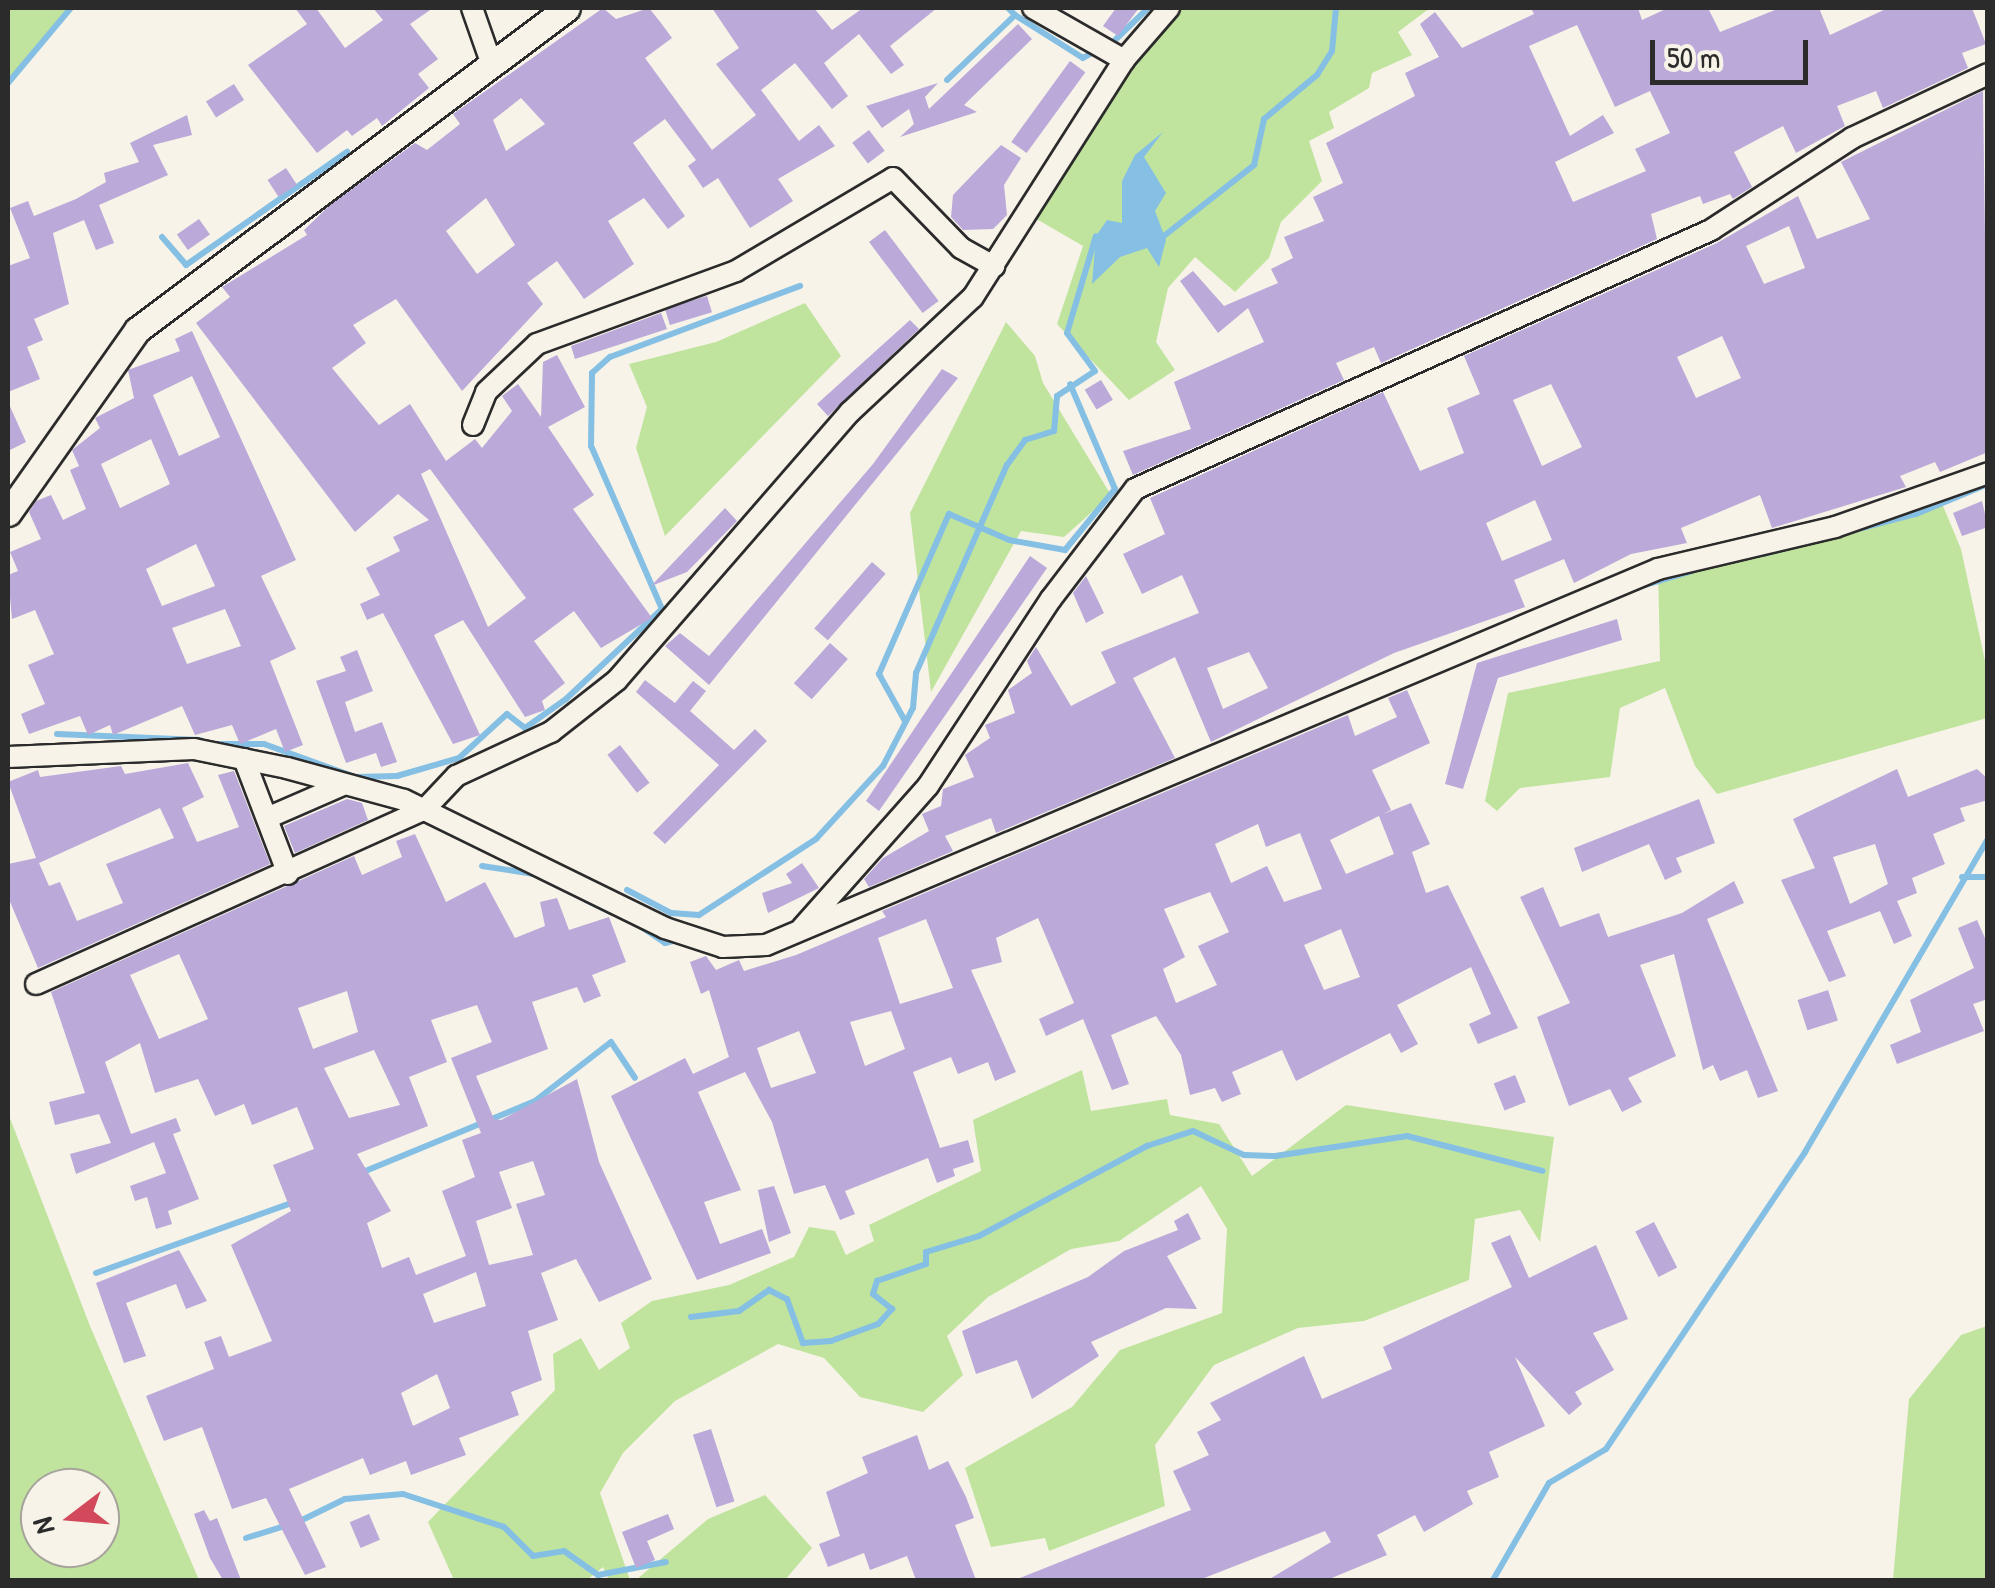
<!DOCTYPE html>
<style>
body{margin:0}
#map{position:relative;width:1995px;height:1588px;overflow:hidden;background:#f7f3e8;font-family:"Patrick Hand",sans-serif}
div>[style]{position:absolute}
[style*='--x']{left:calc(var(--x)*1px);top:calc(var(--y)*1px);width:calc(var(--w)*1px);rotate:calc(var(--a)*1deg)}
.green>*{inset:0;background:#c0e49e}
.water>*{inset:0;background:#85c0e4}
.stream>*{height:6px;margin:-3px;padding:0 3px;transform-origin:3px;border-radius:3px;background:#85c0e4}
.building>*{inset:0;background:#baa9d9;transform-origin:0 0}
.roads{filter:drop-shadow(2px 0 #2b2b2b) drop-shadow(-2px 0 #2b2b2b) drop-shadow(0 2px #2b2b2b) drop-shadow(0 -2px #2b2b2b)}
.minor>*{height:20px;margin:-10px;padding:0 10px;transform-origin:10px;border-radius:10px;background:#f7f3e8}
.tertiary>*{height:25px;margin:-12.5px;padding:0 12.5px;transform-origin:12.5px;border-radius:12.5px;background:#f7f3e8}
span{translate:-50% -50%;white-space:nowrap;text-align:center;line-height:1.15;-webkit-text-stroke:8px #f7f3e8;paint-order:stroke}
.frame{position:absolute;inset:0;border:10px solid #2b2b2b;pointer-events:none}
.north{position:absolute;left:20px;top:1468px;width:100px;height:100px;box-sizing:border-box;background:#f7f3e8;border:2px solid #a5a39c;border-radius:50%;rotate:254deg;font-size:28px;font-weight:700;line-height:40px;text-align:center;color:#2b2b2b}
.north::after{content:'';display:block;margin:auto;width:35px;height:45px;background:#d1495b;clip-path:polygon(50% 0,100% 100%,50% 72%,0 100%)}
.scale{position:absolute;left:1650px;top:40px;width:158px;height:45px;box-sizing:border-box;border:5px solid #2b2b2b;border-top:0;padding-left:12px;font-size:30px;line-height:35px;white-space:nowrap;color:#2b2b2b;-webkit-text-stroke:8px #f7f3e8;paint-order:stroke}
</style>
<div id="map">
<div class="green">
<i style="clip-path:polygon(8px 8px,71px 8px,8px 83px)"></i>
<i style="clip-path:polygon(1169px 8px,1430px 8px,1398px 32px,1412px 55px,1372px 73px,1369px 88px,1329px 112px,1334px 128px,1309px 141px,1322px 181px,1281px 222px,1269px 258px,1235px 292px,1195px 257px,1168px 288px,1156px 342px,1175px 370px,1129px 400px,1057px 324px,1083px 246px,1028px 214px)"></i>
<i style="clip-path:polygon(805px 303px,841px 356px,665px 536px,636px 448px,647px 407px,629px 364px,716px 342px)"></i>
<i style="clip-path:polygon(1006px 322px,1035px 356px,1043px 383px,1111px 495px,1064px 537px,1021px 531px,931px 692px,910px 513px)"></i>
<i style="clip-path:polygon(1938px 494px,1961px 549px,1987px 670px,1987px 718px,1717px 794px,1695px 766px,1665px 688px,1620px 708px,1610px 777px,1520px 788px,1497px 811px,1485px 801px,1508px 693px,1660px 661px,1658px 569px)"></i>
<i style="clip-path:polygon(1082px 1070px,1091px 1111px,1167px 1099px,1170px 1115px,1219px 1124px,1252px 1176px,1346px 1105px,1554px 1137px,1540px 1242px,1520px 1210px,1475px 1219px,1469px 1280px,1364px 1321px,1298px 1328px,1214px 1365px,1155px 1445px,1165px 1506px,1049px 1551px,1045px 1538px,991px 1547px,965px 1468px,1072px 1407px,1120px 1350px,1222px 1313px,1227px 1229px,1201px 1186px,1119px 1241px,1071px 1249px,988px 1297px,947px 1336px,963px 1375px,923px 1412px,860px 1397px,824px 1358px,778px 1344px,675px 1401px,623px 1453px,600px 1493px,630px 1580px,609px 1580px,603px 1567px,587px 1580px,454px 1580px,428px 1522px,555px 1390px,553px 1354px,581px 1338px,599px 1370px,630px 1348px,621px 1323px,652px 1301px,729px 1285px,794px 1257px,809px 1227px,835px 1231px,846px 1255px,874px 1241px,869px 1225px,981px 1171px,973px 1120px)"></i>
<i style="clip-path:polygon(evenodd,8px 1113px,90px 1326px,199px 1580px,8px 1580px,8px 1113px,40px 1488px,100px 1488px,100px 1548px,40px 1548px,40px 1488px)"></i>
<i style="clip-path:polygon(1987px 1326px,1987px 1580px,1893px 1580px,1909px 1399px,1961px 1335px)"></i>
<i style="clip-path:polygon(765px 1495px,812px 1548px,785px 1580px,636px 1580px,708px 1519px)"></i>
</div>
<div class="water">
<i style="clip-path:polygon(1163px 132px,1144px 157px,1166px 193px,1155px 211px,1166px 240px,1159px 267px,1147px 248px,1120px 257px,1092px 284px,1096px 236px,1107px 220px,1122px 223px,1122px 181px,1135px 155px)"></i>
</div>
<div class="stream">
<i style="--x:1015;--y:15;--w:80;--a:32.3"></i>
<i style="--x:1083;--y:58;--w:13;--a:-29"></i>
<i style="--x:1110;--y:45;--w:53;--a:-44.2"></i>
<i style="--x:947;--y:80;--w:94;--a:-43.7"></i>
<i style="--x:1015;--y:15;--w:10;--a:-135"></i>
<i style="--x:8;--y:83;--w:98;--a:-50"></i>
<i style="--x:162;--y:237;--w:37;--a:49"></i>
<i style="--x:186;--y:265;--w:197;--a:-35.1"></i>
<i style="--x:1160;--y:239;--w:120;--a:-38.2"></i>
<i style="--x:1254;--y:165;--w:47;--a:-77.7"></i>
<i style="--x:1264;--y:119;--w:69;--a:-39.7"></i>
<i style="--x:1317;--y:75;--w:28;--a:-58"></i>
<i style="--x:1332;--y:51;--w:43;--a:-84.7"></i>
<i style="--x:1763;--y:554;--w:158;--a:-14.7"></i>
<i style="--x:1916;--y:514;--w:78;--a:-22.6"></i>
<i style="--x:1642;--y:586;--w:52;--a:-16.7"></i>
<i style="--x:905;--y:721;--w:54;--a:-119"></i>
<i style="--x:879;--y:674;--w:175;--a:-66.4"></i>
<i style="--x:949;--y:514;--w:65;--a:23.4"></i>
<i style="--x:1009;--y:540;--w:57;--a:10.1"></i>
<i style="--x:1065;--y:550;--w:79;--a:-50.7"></i>
<i style="--x:1115;--y:489;--w:114;--a:-113.2"></i>
<i style="--x:57;--y:734;--w:143;--a:2.4"></i>
<i style="--x:217;--y:744;--w:47;--a:0"></i>
<i style="--x:264;--y:744;--w:97;--a:19.9"></i>
<i style="--x:355;--y:777;--w:42;--a:-1.4"></i>
<i style="--x:397;--y:776;--w:65;--a:-16.2"></i>
<i style="--x:459;--y:758;--w:65;--a:-42.5"></i>
<i style="--x:507;--y:714;--w:23;--a:38"></i>
<i style="--x:525;--y:728;--w:50;--a:-35.3"></i>
<i style="--x:566;--y:699;--w:132;--a:-43.2"></i>
<i style="--x:662;--y:609;--w:178;--a:-113.5"></i>
<i style="--x:591;--y:446;--w:73;--a:-89.2"></i>
<i style="--x:592;--y:373;--w:24;--a:-42"></i>
<i style="--x:610;--y:357;--w:203;--a:-20.5"></i>
<i style="--x:482;--y:866;--w:59;--a:8.8"></i>
<i style="--x:1962;--y:877;--w:26;--a:0"></i>
<i style="--x:627;--y:890;--w:50;--a:27.6"></i>
<i style="--x:671;--y:913;--w:28;--a:4"></i>
<i style="--x:699;--y:915;--w:140;--a:-33"></i>
<i style="--x:816;--y:839;--w:99;--a:-47.5"></i>
<i style="--x:883;--y:766;--w:65;--a:-62.7"></i>
<i style="--x:913;--y:708;--w:35;--a:-85"></i>
<i style="--x:916;--y:673;--w:227;--a:-66.4"></i>
<i style="--x:1007;--y:465;--w:31;--a:-54"></i>
<i style="--x:1025;--y:440;--w:30;--a:-17"></i>
<i style="--x:1054;--y:431;--w:35;--a:-85"></i>
<i style="--x:1057;--y:396;--w:45;--a:-33.3"></i>
<i style="--x:1095;--y:371;--w:47;--a:-126.4"></i>
<i style="--x:1067;--y:333;--w:101;--a:-73.4"></i>
<i style="--x:586;--y:900;--w:28;--a:26"></i>
<i style="--x:640;--y:926;--w:30;--a:34"></i>
<i style="--x:665;--y:943;--w:12;--a:-14"></i>
<i style="--x:363;--y:1172;--w:186;--a:-22.4"></i>
<i style="--x:535;--y:1101;--w:96;--a:-37.8"></i>
<i style="--x:611;--y:1042;--w:43;--a:56.3"></i>
<i style="--x:96;--y:1273;--w:208;--a:-19.7"></i>
<i style="--x:691;--y:1317;--w:48;--a:-7.1"></i>
<i style="--x:739;--y:1311;--w:37;--a:-35"></i>
<i style="--x:769;--y:1290;--w:20;--a:27"></i>
<i style="--x:787;--y:1299;--w:47;--a:70"></i>
<i style="--x:803;--y:1343;--w:28;--a:-4"></i>
<i style="--x:831;--y:1341;--w:50;--a:-19.9"></i>
<i style="--x:878;--y:1324;--w:21;--a:-47"></i>
<i style="--x:892;--y:1309;--w:24;--a:-142"></i>
<i style="--x:873;--y:1294;--w:14;--a:-73"></i>
<i style="--x:877;--y:1281;--w:52;--a:-19.1"></i>
<i style="--x:926;--y:1264;--w:12;--a:-90"></i>
<i style="--x:926;--y:1252;--w:55;--a:-16.8"></i>
<i style="--x:979;--y:1236;--w:191;--a:-28.2"></i>
<i style="--x:1147;--y:1146;--w:48;--a:-18.1"></i>
<i style="--x:1193;--y:1131;--w:56;--a:25.2"></i>
<i style="--x:1244;--y:1155;--w:31;--a:2"></i>
<i style="--x:1275;--y:1156;--w:134;--a:-8.6"></i>
<i style="--x:1407;--y:1136;--w:140;--a:14.4"></i>
<i style="--x:300;--y:1521;--w:50;--a:-26.1"></i>
<i style="--x:345;--y:1499;--w:58;--a:-4.9"></i>
<i style="--x:403;--y:1494;--w:106;--a:18.1"></i>
<i style="--x:504;--y:1527;--w:41;--a:45"></i>
<i style="--x:533;--y:1556;--w:31;--a:-9"></i>
<i style="--x:564;--y:1551;--w:42;--a:35.2"></i>
<i style="--x:598;--y:1575;--w:69;--a:-10.8"></i>
<i style="--x:246;--y:1538;--w:44;--a:-17.2"></i>
<i style="--x:1493;--y:1580;--w:112;--a:-60"></i>
<i style="--x:1549;--y:1483;--w:66;--a:-30.8"></i>
<i style="--x:1606;--y:1449;--w:164;--a:-56.2"></i>
<i style="--x:1697;--y:1313;--w:194;--a:-56.1"></i>
<i style="--x:1805;--y:1152;--w:363;--a:-59.7"></i>
</div>
<div class="building">
<i style="clip-path:polygon(295px 8px,316px 8px,345px 48px,383px 20px,373px 8px,433px 8px,410px 24px,438px 59px,418px 74px,429px 88px,382px 126px,377px 118px,352px 136px,347px 130px,317px 153px,248px 65px,307px 24px)"></i>
<i style="clip-path:polygon(evenodd,603px 8px,616px 19px,649px 8px,661px 23px,672px 38px,645px 58px,712px 150px,756px 115px,716px 64px,739px 48px,712px 8px,814px 8px,832px 30px,863px 8px,937px 8px,890px 46px,904px 65px,891px 74px,859px 34px,824px 63px,848px 96px,832px 109px,795px 63px,761px 90px,799px 141px,819px 125px,835px 146px,778px 179px,793px 201px,750px 228px,718px 178px,703px 188px,688px 166px,696px 160px,665px 119px,633px 143px,685px 216px,668px 229px,644px 198px,608px 221px,634px 264px,584px 299px,557px 261px,527px 283px,543px 304px,462px 391px,396px 299px,353px 325px,366px 343px,332px 368px,379px 425px,410px 404px,446px 461px,475px 439px,482px 448px,512px 411px,502px 396px,518px 384px,541px 417px,543px 362px,557px 355px,585px 407px,548px 427px,594px 495px,573px 509px,652px 618px,601px 648px,574px 611px,534px 641px,565px 683px,542px 701px,545px 710px,525px 717px,463px 620px,434px 635px,480px 735px,453px 744px,383px 613px,367px 620px,360px 604px,380px 595px,366px 568px,400px 551px,393px 537px,429px 520px,398px 494px,355px 532px,196px 323px,230px 297px,222px 287px,307px 235px,304px 230px,329px 206px,415px 143px,427px 150px,460px 124px,453px 114px,603px 8px,521px 98px,545px 124px,506px 151px,493px 120px,521px 98px,603px 8px,486px 198px,515px 245px,477px 274px,446px 231px,486px 198px,603px 8px,430px 469px,526px 598px,488px 627px,421px 474px,430px 469px)"></i>
<i style="clip-path:polygon(1116px 8px,1139px 8px,1118px 36px,1103px 26px)"></i>
<i style="clip-path:polygon(evenodd,1531px 8px,1638px 8px,1642px 20px,1668px 8px,1708px 8px,1720px 32px,1780px 8px,1819px 8px,1830px 35px,1888px 8px,1972px 8px,1986px 44px,1962px 53px,1968px 68px,1883px 108px,1876px 91px,1837px 106px,1845px 126px,1796px 153px,1783px 126px,1734px 152px,1752px 187px,1733px 199px,1730px 194px,1703px 204px,1700px 196px,1651px 214px,1657px 239px,1381px 363px,1374px 347px,1336px 363px,1344px 380px,1133px 475px,1123px 451px,1191px 429px,1174px 382px,1264px 342px,1248px 308px,1218px 333px,1180px 281px,1193px 271px,1224px 306px,1278px 283px,1271px 269px,1293px 258px,1284px 237px,1324px 221px,1313px 197px,1343px 183px,1326px 143px,1415px 96px,1405px 73px,1439px 57px,1420px 24px,1435px 12px,1462px 48px,1534px 14px,1531px 8px,1577px 25px,1615px 107px,1650px 91px,1670px 133px,1635px 149px,1646px 171px,1573px 202px,1555px 162px,1614px 133px,1603px 115px,1570px 136px,1529px 46px,1577px 25px)"></i>
<i style="clip-path:polygon(1018px 24px,1032px 39px,964px 105px,977px 112px,900px 137px,914px 124px,909px 109px,882px 128px,866px 106px,938px 83px,925px 97px,929px 109px)"></i>
<i style="left:1070px;top:61px;width:19px;height:100px;rotate:36deg"></i>
<i style="left:234px;top:84px;width:19px;height:33px;rotate:58deg"></i>
<i style="clip-path:polygon(evenodd,1983px 91px,1988px 452px,1940px 472px,1935px 462px,1900px 476px,1906px 487px,1772px 528px,1760px 495px,1681px 528px,1687px 543px,1631px 554px,1574px 583px,1564px 559px,1514px 580px,1525px 607px,1394px 653px,1211px 742px,1175px 657px,1133px 678px,1175px 758px,996px 833px,991px 818px,945px 836px,953px 851px,869px 887px,864px 879px,883px 858px,929px 831px,922px 814px,941px 806px,943px 789px,974px 777px,965px 755px,990px 738px,985px 725px,1015px 713px,1008px 690px,1032px 673px,1027px 661px,1036px 647px,1071px 706px,1116px 683px,1101px 652px,1199px 613px,1182px 575px,1142px 594px,1123px 554px,1165px 534px,1150px 498px,1383px 392px,1420px 471px,1464px 453px,1447px 408px,1480px 394px,1464px 356px,1717px 243px,1798px 196px,1817px 239px,1870px 219px,1841px 162px,1983px 91px,1789px 226px,1805px 268px,1764px 284px,1746px 246px,1789px 226px,1983px 91px,1722px 336px,1741px 378px,1696px 398px,1677px 357px,1722px 336px,1983px 91px,1551px 384px,1582px 447px,1542px 466px,1513px 400px,1551px 384px,1983px 91px,1535px 500px,1552px 540px,1502px 561px,1486px 523px,1535px 500px,1983px 91px,1249px 652px,1268px 688px,1223px 709px,1207px 668px,1249px 652px)"></i>
<i style="clip-path:polygon(187px 115px,192px 135px,153px 145px,168px 175px,99px 205px,114px 243px,96px 250px,84px 220px,53px 233px,69px 304px,34px 319px,43px 340px,27px 347px,40px 379px,8px 392px,8px 266px,30px 258px,10px 208px,28px 201px,34px 216px,76px 199px,106px 182px,104px 173px,139px 162px,130px 143px)"></i>
<i style="left:869px;top:130px;width:26px;height:21px;rotate:53deg"></i>
<i style="clip-path:polygon(1001px 145px,1021px 158px,1004px 185px,1007px 215px,993px 229px,963px 230px,951px 217px,953px 195px)"></i>
<i style="left:286px;top:168px;width:20px;height:22px;rotate:57deg"></i>
<i style="left:199px;top:219px;width:19px;height:27px;rotate:55deg"></i>
<i style="left:885px;top:230px;width:89px;height:20px;rotate:53deg"></i>
<i style="left:707px;top:296px;width:17px;height:44px;rotate:73deg"></i>
<i style="clip-path:polygon(661px 313px,667px 329px,575px 359px,571px 346px)"></i>
<i style="clip-path:polygon(910px 320px,919px 329px,828px 416px,817px 404px)"></i>
<i style="clip-path:polygon(evenodd,192px 331px,296px 560px,261px 576px,296px 649px,270px 661px,303px 745px,285px 752px,276px 729px,240px 744px,232px 725px,195px 735px,182px 706px,113px 735px,110px 725px,88px 735px,80px 716px,29px 734px,21px 714px,45px 704px,28px 665px,54px 654px,35px 610px,12px 619px,8px 575px,18px 571px,10px 552px,41px 539px,29px 512px,36px 501px,51px 495px,63px 520px,86px 509px,70px 470px,79px 466px,72px 450px,100px 428px,95px 418px,134px 398px,128px 370px,180px 351px,175px 339px,192px 331px,192px 376px,220px 437px,179px 456px,153px 395px,192px 376px,192px 331px,151px 439px,170px 484px,120px 508px,101px 464px,151px 439px,192px 331px,196px 544px,215px 586px,162px 606px,146px 569px,196px 544px,192px 331px,225px 609px,241px 646px,187px 664px,172px 628px,225px 609px)"></i>
<i style="clip-path:polygon(942px 369px,958px 378px,709px 685px,665px 646px,680px 633px,709px 656px,873px 464px)"></i>
<i style="left:1101px;top:380px;width:23px;height:19px;rotate:59deg"></i>
<i style="clip-path:polygon(8px 402px,26px 442px,8px 451px)"></i>
<i style="clip-path:polygon(1982px 501px,1988px 527px,1962px 536px,1953px 513px)"></i>
<i style="clip-path:polygon(725px 508px,737px 521px,687px 572px,651px 586px)"></i>
<i style="clip-path:polygon(1030px 556px,1047px 568px,879px 811px,866px 801px)"></i>
<i style="left:872px;top:562px;width:18px;height:88px;rotate:41deg"></i>
<i style="clip-path:polygon(1086px 576px,1104px 613px,1086px 623px,1073px 593px)"></i>
<i style="clip-path:polygon(1617px 619px,1622px 640px,1498px 678px,1463px 789px,1445px 784px,1477px 663px)"></i>
<i style="left:830px;top:643px;width:24px;height:54px;rotate:42deg"></i>
<i style="clip-path:polygon(357px 650px,373px 691px,345px 702px,355px 732px,382px 722px,397px 762px,381px 767px,376px 753px,346px 763px,316px 681px,346px 671px,340px 657px)"></i>
<i style="clip-path:polygon(645px 680px,675px 703px,693px 681px,706px 691px,690px 711px,734px 750px,755px 729px,767px 741px,665px 844px,653px 833px,719px 765px,636px 692px)"></i>
<i style="clip-path:polygon(evenodd,1407px 690px,1430px 743px,1372px 770px,1391px 810px,1383px 814px,1411px 803px,1430px 844px,1412px 852px,1426px 893px,1448px 885px,1518px 1028px,1478px 1044px,1469px 1024px,1491px 1014px,1471px 967px,1397px 1005px,1418px 1044px,1401px 1053px,1390px 1033px,1296px 1081px,1282px 1050px,1232px 1072px,1241px 1094px,1222px 1102px,1215px 1088px,1190px 1095px,1181px 1055px,1156px 1016px,1111px 1035px,1129px 1084px,1112px 1090px,1083px 1019px,1046px 1036px,1039px 1019px,1074px 1003px,1038px 918px,996px 938px,1002px 962px,971px 970px,1016px 1072px,995px 1081px,988px 1062px,958px 1074px,951px 1057px,913px 1072px,940px 1148px,968px 1140px,974px 1162px,953px 1169px,955px 1176px,937px 1183px,928px 1158px,845px 1191px,855px 1214px,840px 1220px,825px 1185px,794px 1194px,772px 1122px,745px 1072px,698px 1092px,741px 1190px,704px 1202px,720px 1244px,762px 1229px,771px 1253px,697px 1280px,611px 1096px,685px 1058px,693px 1074px,729px 1057px,709px 990px,701px 994px,690px 962px,706px 956px,716px 970px,739px 960px,744px 971px,796px 955px,886px 917px,882px 911px,1338px 719px,1348px 715px,1355px 736px,1397px 717px,1388px 698px,1407px 690px,1379px 816px,1394px 854px,1346px 874px,1330px 840px,1379px 816px,1407px 690px,1258px 824px,1266px 847px,1300px 833px,1322px 889px,1284px 902px,1267px 866px,1231px 883px,1215px 844px,1258px 824px,1407px 690px,1210px 892px,1229px 932px,1198px 946px,1217px 985px,1176px 1003px,1163px 969px,1185px 957px,1164px 909px,1210px 892px,1407px 690px,926px 919px,953px 988px,900px 1004px,878px 938px,926px 919px,1407px 690px,1341px 929px,1360px 977px,1324px 990px,1304px 945px,1341px 929px,1407px 690px,891px 1011px,905px 1049px,865px 1066px,850px 1022px,891px 1011px,1407px 690px,799px 1031px,816px 1073px,771px 1088px,757px 1048px,799px 1031px)"></i>
<i style="left:620px;top:745px;width:48px;height:16px;rotate:52deg"></i>
<i style="clip-path:polygon(evenodd,188px 763px,204px 797px,182px 808px,197px 842px,239px 827px,218px 775px,234px 771px,270px 864px,38px 968px,8px 897px,8px 864px,36px 858px,8px 782px,38px 770px,40px 777px,121px 766px,125px 774px,188px 763px,160px 808px,174px 838px,106px 864px,123px 903px,77px 921px,60px 882px,49px 886px,39px 863px,160px 808px)"></i>
<i style="clip-path:polygon(evenodd,1897px 769px,1908px 797px,1977px 769px,1988px 779px,1988px 800px,1960px 808px,1965px 821px,1933px 834px,1945px 864px,1912px 878px,1917px 893px,1897px 901px,1912px 936px,1894px 944px,1880px 911px,1827px 931px,1846px 976px,1829px 982px,1781px 880px,1815px 868px,1793px 819px,1897px 769px,1875px 844px,1888px 884px,1850px 904px,1833px 857px,1875px 844px)"></i>
<i style="clip-path:polygon(347px 799px,362px 803px,368px 820px,295px 853px,284px 826px)"></i>
<i style="clip-path:polygon(1699px 799px,1715px 843px,1676px 858px,1682px 872px,1665px 880px,1649px 844px,1582px 872px,1574px 848px)"></i>
<i style="clip-path:polygon(evenodd,415px 834px,446px 902px,485px 882px,515px 938px,545px 926px,540px 902px,557px 898px,569px 930px,609px 917px,626px 962px,592px 975px,601px 996px,584px 1003px,577px 987px,532px 1002px,548px 1049px,476px 1076px,494px 1119px,501px 1120px,577px 1079px,599px 1162px,652px 1279px,599px 1302px,576px 1259px,541px 1273px,558px 1320px,528px 1331px,542px 1380px,511px 1392px,519px 1415px,459px 1438px,466px 1455px,411px 1475px,406px 1461px,370px 1475px,363px 1458px,289px 1489px,326px 1567px,305px 1575px,266px 1498px,232px 1509px,202px 1427px,164px 1441px,146px 1396px,214px 1369px,204px 1342px,221px 1336px,229px 1357px,272px 1341px,231px 1245px,291px 1211px,273px 1165px,314px 1149px,297px 1107px,252px 1125px,244px 1104px,215px 1116px,198px 1079px,155px 1093px,140px 1043px,105px 1062px,131px 1134px,176px 1118px,181px 1131px,173px 1134px,199px 1199px,168px 1211px,172px 1224px,156px 1229px,147px 1197px,135px 1201px,130px 1186px,166px 1173px,154px 1142px,76px 1174px,70px 1154px,111px 1143px,99px 1114px,55px 1125px,49px 1102px,85px 1093px,51px 992px,354px 856px,362px 875px,402px 857px,396px 841px,415px 834px,179px 954px,208px 1019px,159px 1039px,130px 975px,179px 954px,415px 834px,347px 991px,358px 1032px,313px 1049px,298px 1008px,347px 991px,415px 834px,477px 1005px,492px 1042px,451px 1058px,481px 1133px,462px 1140px,475px 1177px,442px 1191px,466px 1256px,416px 1275px,409px 1257px,382px 1268px,367px 1223px,391px 1211px,357px 1154px,428px 1126px,409px 1077px,447px 1062px,431px 1020px,477px 1005px,415px 834px,374px 1050px,400px 1105px,349px 1118px,324px 1068px,374px 1050px,415px 834px,533px 1161px,545px 1195px,516px 1204px,533px 1255px,489px 1265px,476px 1221px,512px 1208px,499px 1172px,533px 1161px,415px 834px,476px 1272px,486px 1306px,434px 1323px,423px 1294px,476px 1272px,415px 834px,437px 1374px,450px 1408px,413px 1426px,401px 1393px,437px 1374px)"></i>
<i style="clip-path:polygon(802px 863px,819px 888px,768px 913px,762px 893px,792px 883px,786px 874px)"></i>
<i style="clip-path:polygon(1734px 881px,1744px 903px,1707px 919px,1778px 1091px,1758px 1098px,1747px 1070px,1720px 1081px,1713px 1065px,1703px 1070px,1674px 954px,1640px 965px,1676px 1056px,1628px 1078px,1642px 1102px,1622px 1112px,1610px 1089px,1569px 1106px,1537px 1017px,1570px 1003px,1520px 897px,1543px 887px,1560px 927px,1599px 913px,1608px 937px,1682px 913px)"></i>
<i style="clip-path:polygon(1977px 920px,1988px 945px,1988px 999px,1973px 1004px,1984px 1031px,1897px 1064px,1890px 1045px,1921px 1032px,1910px 1000px,1974px 968px,1958px 928px)"></i>
<i style="left:1828px;top:990px;width:32px;height:32px;rotate:72deg"></i>
<i style="left:1515px;top:1075px;width:29px;height:23px;rotate:68deg"></i>
<i style="clip-path:polygon(774px 1186px,791px 1233px,769px 1242px,758px 1190px)"></i>
<i style="clip-path:polygon(1188px 1213px,1201px 1239px,1167px 1256px,1197px 1309px,1166px 1308px,1091px 1342px,1099px 1356px,1032px 1399px,1017px 1360px,976px 1374px,962px 1331px,1088px 1277px,1124px 1251px,1178px 1230px,1174px 1221px)"></i>
<i style="left:1654px;top:1222px;width:51px;height:21px;rotate:63deg"></i>
<i style="clip-path:polygon(1510px 1235px,1529px 1278px,1596px 1245px,1628px 1319px,1593px 1333px,1614px 1370px,1575px 1392px,1582px 1404px,1569px 1415px,1515px 1357px,1545px 1426px,1489px 1452px,1499px 1477px,1467px 1491px,1473px 1504px,1424px 1532px,1415px 1515px,1377px 1535px,1387px 1555px,1327px 1580px,1268px 1580px,1331px 1542px,1325px 1531px,1199px 1580px,1015px 1580px,1191px 1510px,1173px 1471px,1209px 1455px,1197px 1432px,1221px 1420px,1210px 1403px,1304px 1356px,1322px 1399px,1392px 1369px,1383px 1347px,1512px 1287px,1491px 1243px)"></i>
<i style="clip-path:polygon(179px 1250px,207px 1301px,186px 1309px,176px 1284px,126px 1303px,146px 1356px,124px 1363px,96px 1283px)"></i>
<i style="left:711px;top:1429px;width:76px;height:19px;rotate:72deg"></i>
<i style="clip-path:polygon(917px 1435px,929px 1470px,948px 1461px,966px 1497px,974px 1518px,955px 1525px,976px 1580px,916px 1580px,907px 1556px,870px 1570px,864px 1553px,828px 1567px,819px 1544px,840px 1536px,826px 1492px,868px 1473px,862px 1457px)"></i>
<i style="clip-path:polygon(204px 1510px,210px 1521px,217px 1518px,241px 1580px,223px 1580px,210px 1558px,194px 1514px)"></i>
<i style="left:369px;top:1514px;width:28px;height:21px;rotate:67deg"></i>
<i style="clip-path:polygon(668px 1514px,674px 1529px,647px 1541px,655px 1560px,636px 1568px,622px 1532px)"></i>
</div>
<div class="roads">
<div class="minor">
<i style="--x:472;--y:8;--w:60;--a:70.7"></i>
<i style="--x:1033;--y:8;--w:105;--a:29.7"></i>
<i style="--x:473;--y:425;--w:35;--a:-68"></i>
<i style="--x:486;--y:392;--w:70;--a:-43.3"></i>
<i style="--x:537;--y:344;--w:212;--a:-20.1"></i>
<i style="--x:736;--y:271;--w:182;--a:-30.6"></i>
<i style="--x:893;--y:178;--w:98;--a:45.8"></i>
<i style="--x:961;--y:248;--w:38;--a:29"></i>
<i style="--x:8;--y:757;--w:186;--a:-2.5"></i>
<i style="--x:194;--y:749;--w:95;--a:11.5"></i>
<i style="--x:287;--y:768;--w:121;--a:15.3"></i>
<i style="--x:404;--y:800;--w:291;--a:26.1"></i>
<i style="--x:665;--y:928;--w:61;--a:18.1"></i>
<i style="--x:723;--y:947;--w:43;--a:-2.7"></i>
<i style="--x:766;--y:945;--w:968;--a:-22.86"></i>
<i style="--x:1658;--y:569;--w:182;--a:-13.3"></i>
<i style="--x:1835;--y:527;--w:162;--a:-19.4"></i>
<i style="--x:244;--y:759;--w:123;--a:69.1"></i>
<i style="--x:267;--y:818;--w:83;--a:-23.5"></i>
<i style="--x:802;--y:928;--w:190;--a:-48.4"></i>
<i style="--x:928;--y:786;--w:224;--a:-56.7"></i>
<i style="--x:1051;--y:599;--w:138;--a:-52.6"></i>
<i style="--x:1135;--y:489;--w:632;--a:-24.21"></i>
<i style="--x:1711;--y:230;--w:168;--a:-33.1"></i>
<i style="--x:1852;--y:138;--w:150;--a:-25.2"></i>
<i style="--x:36;--y:984;--w:425;--a:-24.2"></i>
<i style="--x:424;--y:810;--w:47;--a:-46.7"></i>
<i style="--x:456;--y:776;--w:105;--a:-24.9"></i>
<i style="--x:551;--y:732;--w:84;--a:-38.2"></i>
<i style="--x:617;--y:680;--w:355;--a:-49"></i>
<i style="--x:850;--y:412;--w:168;--a:-43.1"></i>
<i style="--x:973;--y:297;--w:281;--a:-57.5"></i>
<i style="--x:1124;--y:60;--w:69;--a:-49.1"></i>
</div>
<div class="tertiary">
<i style="--x:8;--y:513;--w:224;--a:-54.8"></i>
<i style="--x:137;--y:330;--w:537;--a:-36.83"></i>
</div>
</div>
<div class="frame"></div>
<div class="north">N</div>
<div class="scale">50 m</div>
</div>
